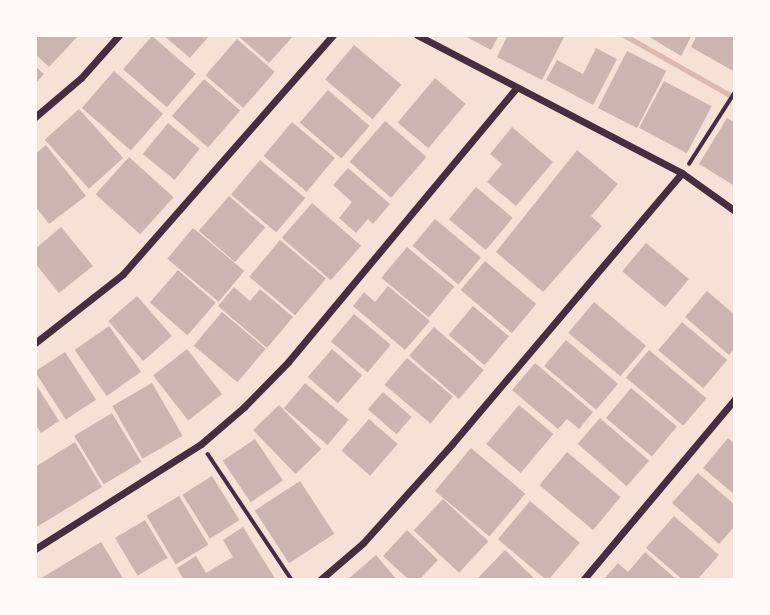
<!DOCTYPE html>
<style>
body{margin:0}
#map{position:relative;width:770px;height:615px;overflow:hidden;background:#f7e1d7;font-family:Karla,sans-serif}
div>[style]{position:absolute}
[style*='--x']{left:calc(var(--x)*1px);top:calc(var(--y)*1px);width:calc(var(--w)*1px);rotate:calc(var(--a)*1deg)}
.stream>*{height:5px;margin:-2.5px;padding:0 2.5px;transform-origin:2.5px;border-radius:2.5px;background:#dcb8b0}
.building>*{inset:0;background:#ccb4b1;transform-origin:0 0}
.path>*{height:3.5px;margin:-1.75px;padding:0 1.75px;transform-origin:1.75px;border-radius:1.75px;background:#4a2c40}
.minor>*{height:7px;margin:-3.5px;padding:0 3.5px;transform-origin:3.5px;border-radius:3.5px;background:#4a2c40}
span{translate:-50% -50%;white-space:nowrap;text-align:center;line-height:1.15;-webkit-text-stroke:6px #fffaf5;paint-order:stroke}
.frame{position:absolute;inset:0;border:37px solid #fffaf5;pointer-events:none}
</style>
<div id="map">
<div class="stream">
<i style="--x:624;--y:35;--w:128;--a:29.6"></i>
</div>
<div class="building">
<i style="clip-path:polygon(35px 35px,79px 35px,49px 67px,35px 54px)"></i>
<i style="clip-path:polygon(163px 35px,210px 35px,190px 58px)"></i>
<i style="clip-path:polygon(237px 35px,294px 35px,269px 63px)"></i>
<i style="clip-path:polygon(463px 35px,499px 35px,491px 50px)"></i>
<i style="clip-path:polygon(508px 35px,565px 35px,542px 80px,497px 57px)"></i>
<i style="clip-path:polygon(646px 35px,692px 35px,681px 56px)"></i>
<i style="clip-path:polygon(697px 35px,735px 35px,735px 72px,691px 47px)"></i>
<i style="left:152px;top:36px;width:58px;height:44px;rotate:41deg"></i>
<i style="left:237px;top:39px;width:50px;height:48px;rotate:41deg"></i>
<i style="left:354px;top:45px;width:62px;height:45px;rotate:40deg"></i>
<i style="clip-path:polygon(596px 48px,617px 59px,593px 105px,546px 80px,557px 60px,583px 74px)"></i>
<i style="left:627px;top:51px;width:44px;height:64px;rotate:27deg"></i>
<i style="clip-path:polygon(35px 66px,44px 74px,35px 84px)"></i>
<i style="left:114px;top:71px;width:65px;height:49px;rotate:41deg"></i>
<i style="left:435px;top:78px;width:40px;height:58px;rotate:40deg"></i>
<i style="left:204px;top:79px;width:48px;height:49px;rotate:41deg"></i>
<i style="left:664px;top:81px;width:54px;height:53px;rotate:28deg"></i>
<i style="left:328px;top:90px;width:55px;height:43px;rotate:41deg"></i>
<i style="left:79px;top:109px;width:66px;height:46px;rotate:48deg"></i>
<i style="clip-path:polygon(727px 118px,735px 123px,735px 186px,699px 164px)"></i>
<i style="left:385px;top:121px;width:55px;height:54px;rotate:41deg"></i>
<i style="left:292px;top:122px;width:56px;height:44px;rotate:40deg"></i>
<i style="left:168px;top:123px;width:41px;height:40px;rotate:39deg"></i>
<i style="clip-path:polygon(512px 127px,553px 162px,516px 206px,487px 182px,502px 164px,490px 154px)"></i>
<i style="clip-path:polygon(46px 145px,86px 196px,49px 224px,35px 206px,35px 154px)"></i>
<i style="clip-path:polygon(577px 150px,618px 184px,591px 216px,602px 226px,543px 292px,496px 252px)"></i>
<i style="left:129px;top:157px;width:60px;height:50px;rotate:42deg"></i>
<i style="left:260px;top:160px;width:59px;height:45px;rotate:40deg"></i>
<i style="clip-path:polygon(348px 168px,390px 204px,373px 224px,368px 219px,356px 233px,339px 218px,352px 202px,333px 185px)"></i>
<i style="left:476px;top:187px;width:48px;height:42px;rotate:40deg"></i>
<i style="left:229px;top:196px;width:48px;height:46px;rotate:41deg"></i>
<i style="left:312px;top:203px;width:65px;height:46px;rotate:41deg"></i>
<i style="left:435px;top:219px;width:60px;height:35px;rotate:40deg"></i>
<i style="clip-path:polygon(61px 227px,93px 266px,59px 293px,35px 263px,35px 249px)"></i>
<i style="left:193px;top:228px;width:67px;height:40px;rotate:40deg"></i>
<i style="left:280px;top:240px;width:60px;height:48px;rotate:40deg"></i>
<i style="left:646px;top:243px;width:56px;height:37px;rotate:40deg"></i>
<i style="left:407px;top:247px;width:62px;height:40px;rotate:40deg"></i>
<i style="left:485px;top:261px;width:67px;height:38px;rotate:40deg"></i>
<i style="left:178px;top:270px;width:50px;height:43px;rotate:41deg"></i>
<i style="clip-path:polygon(388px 286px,430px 321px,405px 350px,353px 306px,364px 292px,375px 302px)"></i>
<i style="clip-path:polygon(234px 287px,250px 301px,260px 289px,293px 317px,267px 348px,218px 306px)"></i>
<i style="clip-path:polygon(707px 291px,735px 315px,735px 348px,729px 355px,685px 317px)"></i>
<i style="left:137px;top:296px;width:53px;height:38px;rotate:49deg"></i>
<i style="left:594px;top:302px;width:68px;height:40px;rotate:40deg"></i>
<i style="left:473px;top:306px;width:47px;height:38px;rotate:40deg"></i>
<i style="left:222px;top:312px;width:57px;height:44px;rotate:40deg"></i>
<i style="left:354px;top:314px;width:48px;height:36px;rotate:40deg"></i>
<i style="left:682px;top:322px;width:59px;height:37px;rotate:40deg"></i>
<i style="left:109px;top:326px;width:56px;height:42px;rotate:55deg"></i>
<i style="left:434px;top:327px;width:66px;height:38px;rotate:41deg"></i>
<i style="left:566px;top:340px;width:68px;height:34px;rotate:40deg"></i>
<i style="left:187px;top:349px;width:57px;height:43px;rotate:52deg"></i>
<i style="left:332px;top:349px;width:40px;height:37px;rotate:41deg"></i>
<i style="left:649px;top:350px;width:75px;height:36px;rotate:40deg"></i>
<i style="left:65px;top:352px;width:57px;height:36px;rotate:57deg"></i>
<i style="left:407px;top:358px;width:60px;height:35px;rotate:40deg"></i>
<i style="clip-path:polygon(535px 363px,593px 412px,579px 429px,567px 419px,558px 429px,512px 390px)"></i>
<i style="clip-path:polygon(35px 383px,59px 421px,41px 433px,35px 423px)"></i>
<i style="left:152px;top:383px;width:61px;height:46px;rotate:60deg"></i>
<i style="left:305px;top:383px;width:57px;height:33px;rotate:40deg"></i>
<i style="left:631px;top:388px;width:60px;height:39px;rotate:40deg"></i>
<i style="left:383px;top:392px;width:38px;height:23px;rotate:41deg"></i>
<i style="left:279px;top:405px;width:61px;height:36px;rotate:46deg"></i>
<i style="left:519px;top:405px;width:45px;height:51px;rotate:40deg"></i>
<i style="left:112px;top:413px;width:57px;height:44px;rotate:59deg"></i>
<i style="left:600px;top:418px;width:65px;height:34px;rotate:41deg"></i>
<i style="left:369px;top:419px;width:38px;height:42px;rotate:41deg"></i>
<i style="clip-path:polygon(728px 438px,735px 444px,735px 495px,703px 468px)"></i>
<i style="left:255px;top:439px;width:50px;height:39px;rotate:56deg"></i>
<i style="clip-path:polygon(75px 442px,102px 487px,35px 528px,35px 467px)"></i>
<i style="left:471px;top:448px;width:71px;height:56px;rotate:40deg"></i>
<i style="left:567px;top:452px;width:70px;height:43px;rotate:40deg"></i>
<i style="clip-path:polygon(698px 473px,735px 505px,735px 526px,719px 544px,672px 503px)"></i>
<i style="left:212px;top:476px;width:52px;height:35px;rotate:58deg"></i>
<i style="left:300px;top:481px;width:63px;height:54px;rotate:57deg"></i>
<i style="left:179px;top:496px;width:57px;height:38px;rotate:59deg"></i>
<i style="left:443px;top:499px;width:62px;height:43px;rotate:43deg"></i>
<i style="left:530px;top:501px;width:65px;height:50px;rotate:40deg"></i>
<i style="clip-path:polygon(674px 516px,719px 555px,697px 580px,683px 580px,646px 548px)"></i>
<i style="left:145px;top:520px;width:44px;height:35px;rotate:59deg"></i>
<i style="clip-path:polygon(243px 527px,276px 580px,184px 580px,177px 568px,196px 556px,206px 573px,233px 557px,223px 540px)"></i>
<i style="clip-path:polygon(407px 530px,438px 560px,419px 580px,409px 580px,383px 556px)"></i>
<i style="clip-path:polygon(101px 542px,124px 580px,38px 580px)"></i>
<i style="clip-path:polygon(505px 550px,536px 580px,476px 580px)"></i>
<i style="clip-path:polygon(645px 552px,677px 580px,605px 578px,618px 563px,628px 572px)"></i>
<i style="clip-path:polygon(376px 555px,397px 580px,347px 580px)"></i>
</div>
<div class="path">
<i style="--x:689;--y:164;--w:85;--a:-57.4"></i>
<i style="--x:208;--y:454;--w:151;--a:56.3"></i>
</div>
<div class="minor">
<i style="--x:417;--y:35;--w:299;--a:27.5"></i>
<i style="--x:682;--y:173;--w:65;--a:35.6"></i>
<i style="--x:35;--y:117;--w:60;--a:-40.3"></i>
<i style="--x:81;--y:78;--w:57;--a:-48.5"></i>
<i style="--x:35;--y:343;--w:112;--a:-38.1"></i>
<i style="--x:123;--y:274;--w:318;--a:-48.7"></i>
<i style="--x:35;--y:549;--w:196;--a:-32.3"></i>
<i style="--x:201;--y:444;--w:57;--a:-40.7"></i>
<i style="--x:244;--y:407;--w:63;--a:-45.6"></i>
<i style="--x:288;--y:362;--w:354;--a:-50.2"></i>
<i style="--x:320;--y:580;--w:57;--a:-40.7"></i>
<i style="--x:363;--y:543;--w:133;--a:-48"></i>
<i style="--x:452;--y:444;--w:355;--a:-49.7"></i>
<i style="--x:583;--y:580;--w:236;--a:-50"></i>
</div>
<div class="frame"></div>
</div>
